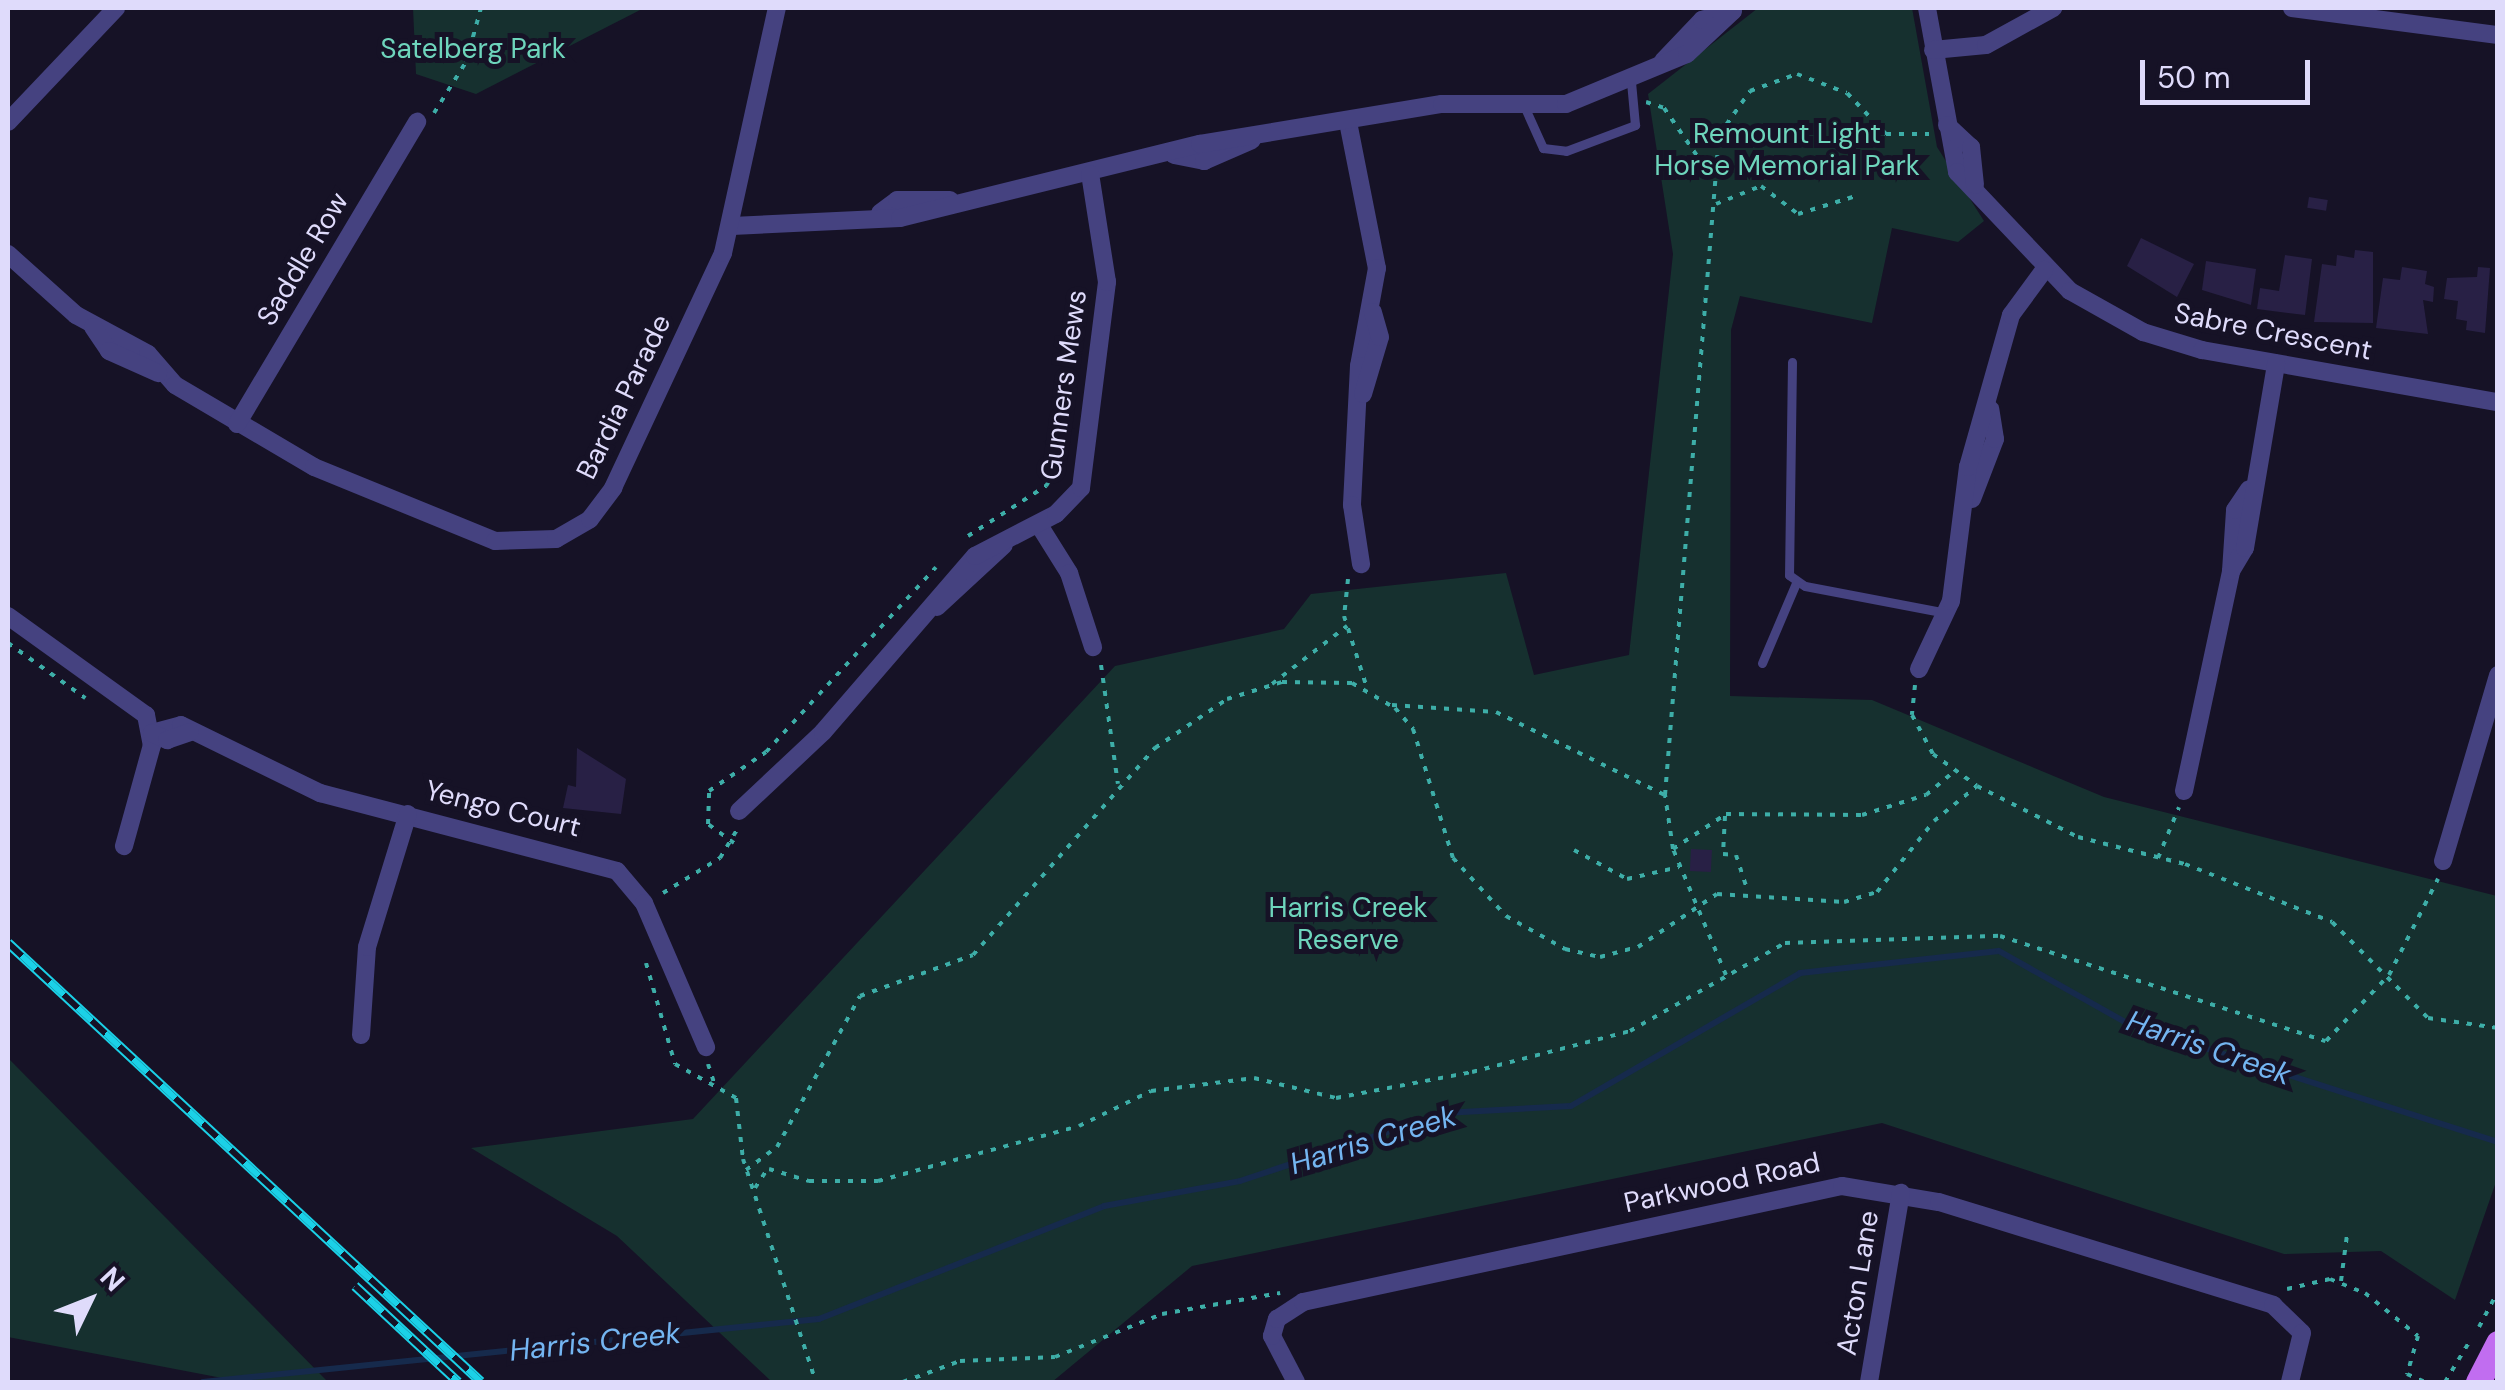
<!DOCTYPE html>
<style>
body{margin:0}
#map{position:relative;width:2505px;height:1390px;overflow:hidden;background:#161226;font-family:"DM Sans",sans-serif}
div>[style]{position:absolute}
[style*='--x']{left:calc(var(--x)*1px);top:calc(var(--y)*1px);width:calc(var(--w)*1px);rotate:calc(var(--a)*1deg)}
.green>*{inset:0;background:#16302f}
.stream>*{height:6px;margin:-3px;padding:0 3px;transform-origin:3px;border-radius:3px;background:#162a4c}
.building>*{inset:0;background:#282045;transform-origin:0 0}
.path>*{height:4px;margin-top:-2px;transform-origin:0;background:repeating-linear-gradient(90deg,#3daea8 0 5px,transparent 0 13px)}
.service>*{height:9px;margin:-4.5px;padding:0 4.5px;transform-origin:4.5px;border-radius:4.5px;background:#454280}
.minor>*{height:18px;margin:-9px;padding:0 9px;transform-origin:9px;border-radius:9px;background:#454280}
.primary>*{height:25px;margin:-12.5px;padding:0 12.5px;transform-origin:12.5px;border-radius:12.5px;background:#c16df0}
.rail>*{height:10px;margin-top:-5px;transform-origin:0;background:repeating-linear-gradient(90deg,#161226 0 19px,#1bd1e7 0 38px);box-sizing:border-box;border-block:2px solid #1bd1e7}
span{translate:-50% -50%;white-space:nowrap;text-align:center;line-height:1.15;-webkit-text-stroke:10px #161226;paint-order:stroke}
.park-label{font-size:28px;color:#6ed5bc}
.street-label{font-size:28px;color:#dfdbfb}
.water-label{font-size:30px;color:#74b5f1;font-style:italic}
.frame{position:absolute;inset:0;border:10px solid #dfdbfb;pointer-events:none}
.north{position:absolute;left:40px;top:1250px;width:100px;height:100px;-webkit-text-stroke:8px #161226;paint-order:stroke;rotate:47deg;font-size:28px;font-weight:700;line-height:40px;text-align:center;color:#dfdbfb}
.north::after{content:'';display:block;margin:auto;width:35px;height:45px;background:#dfdbfb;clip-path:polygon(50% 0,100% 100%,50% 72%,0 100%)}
.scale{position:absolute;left:2140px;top:60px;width:170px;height:45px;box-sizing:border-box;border:5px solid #dfdbfb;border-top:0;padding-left:12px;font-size:30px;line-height:35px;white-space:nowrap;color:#dfdbfb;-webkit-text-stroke:8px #161226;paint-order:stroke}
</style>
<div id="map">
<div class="green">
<i style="clip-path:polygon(413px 8px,644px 8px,476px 94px,416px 74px)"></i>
<i style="clip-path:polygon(1758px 8px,1912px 8px,1937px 147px,1984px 221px,1958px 242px,1892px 228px,1872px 323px,1740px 296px,1731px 330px,1730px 696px,1872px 700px,2104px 797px,2497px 896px,2497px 1179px,2455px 1300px,2381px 1251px,2284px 1254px,1882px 1123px,1192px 1266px,1052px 1382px,772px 1382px,617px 1236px,471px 1148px,693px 1119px,1115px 666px,1284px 629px,1311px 594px,1506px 573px,1534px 675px,1629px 655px,1673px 254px,1648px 94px)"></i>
<i style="clip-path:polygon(8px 1058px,328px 1382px,243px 1382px,8px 1337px)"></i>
</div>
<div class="stream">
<i style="--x:203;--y:1382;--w:619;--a:-5.84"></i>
<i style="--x:819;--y:1319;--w:307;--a:-21.6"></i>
<i style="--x:1104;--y:1206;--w:138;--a:-10.4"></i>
<i style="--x:1240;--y:1181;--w:215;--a:-18.4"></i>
<i style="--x:1444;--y:1113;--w:127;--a:-3.2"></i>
<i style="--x:1571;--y:1106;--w:265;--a:-30.1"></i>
<i style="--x:1800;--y:973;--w:200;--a:-6.3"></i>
<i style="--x:1999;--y:951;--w:147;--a:29.4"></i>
<i style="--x:2127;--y:1023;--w:390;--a:17.8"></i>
</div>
<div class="building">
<i style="left:2309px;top:197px;width:19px;height:11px;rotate:9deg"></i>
<i style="clip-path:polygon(2141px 238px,2194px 264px,2177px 297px,2127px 266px)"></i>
<i style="clip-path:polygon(2355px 250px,2373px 252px,2373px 323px,2314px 322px,2322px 264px,2336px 266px,2337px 255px,2354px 258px)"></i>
<i style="clip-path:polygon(2285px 255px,2312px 259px,2305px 315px,2257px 309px,2260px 288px,2279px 291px)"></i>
<i style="clip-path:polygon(2206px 261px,2256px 269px,2251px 305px,2202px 290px)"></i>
<i style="clip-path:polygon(2402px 267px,2427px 271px,2425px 284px,2434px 287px,2433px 302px,2423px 300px,2428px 334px,2376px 328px,2383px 278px,2400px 280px)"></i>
<i style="clip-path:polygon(2478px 267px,2490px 268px,2485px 333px,2466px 330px,2467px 321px,2456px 319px,2458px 301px,2444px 299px,2447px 278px,2477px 277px)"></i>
<i style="clip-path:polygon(577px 748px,626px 779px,621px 814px,563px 808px,568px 785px,576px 787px)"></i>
<i style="left:1691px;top:849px;width:21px;height:22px;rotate:3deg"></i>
</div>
<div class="path">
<i style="--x:1646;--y:102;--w:19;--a:18"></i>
<i style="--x:1664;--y:108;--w:91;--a:55.3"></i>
<i style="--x:434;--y:113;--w:60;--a:-57.9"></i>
<i style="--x:466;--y:62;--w:56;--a:-74.5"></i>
<i style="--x:1716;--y:204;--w:48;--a:-21.8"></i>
<i style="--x:1761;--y:186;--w:46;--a:37.1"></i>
<i style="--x:1798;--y:214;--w:64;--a:-17.3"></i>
<i style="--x:968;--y:536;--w:93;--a:-32.7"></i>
<i style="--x:1046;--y:486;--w:32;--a:-58"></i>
<i style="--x:1348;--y:579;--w:37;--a:96"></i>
<i style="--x:1344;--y:616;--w:76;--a:72.3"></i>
<i style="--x:8;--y:643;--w:95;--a:35.5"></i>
<i style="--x:1101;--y:665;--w:120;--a:81.9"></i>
<i style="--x:1272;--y:684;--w:95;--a:-37.7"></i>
<i style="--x:1915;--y:685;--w:30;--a:96"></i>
<i style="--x:1912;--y:715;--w:44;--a:61.7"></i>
<i style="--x:1933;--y:754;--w:54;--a:36"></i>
<i style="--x:1392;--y:705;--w:104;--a:3.9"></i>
<i style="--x:1496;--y:712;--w:188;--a:26.2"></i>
<i style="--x:1725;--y:816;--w:38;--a:93"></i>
<i style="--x:1723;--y:854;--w:13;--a:4"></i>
<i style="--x:1736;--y:855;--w:38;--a:72"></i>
<i style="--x:734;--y:843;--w:32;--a:-144"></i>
<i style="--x:708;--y:824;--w:33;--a:-88"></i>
<i style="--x:709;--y:791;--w:69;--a:-34.4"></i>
<i style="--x:766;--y:752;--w:251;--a:-47.4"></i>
<i style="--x:1673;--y:849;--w:64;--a:-33.4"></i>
<i style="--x:1726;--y:814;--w:136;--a:0.4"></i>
<i style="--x:1862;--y:815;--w:67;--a:-17.4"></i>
<i style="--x:1926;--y:795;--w:33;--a:-40"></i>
<i style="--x:1574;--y:850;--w:60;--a:28.7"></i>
<i style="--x:1627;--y:879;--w:53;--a:-13"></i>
<i style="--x:2158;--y:858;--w:55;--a:-67.6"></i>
<i style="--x:663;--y:893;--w:67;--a:-31.6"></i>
<i style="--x:720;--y:858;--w:33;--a:-59"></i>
<i style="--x:646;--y:963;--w:105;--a:74"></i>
<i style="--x:675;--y:1064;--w:70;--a:29.1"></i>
<i style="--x:736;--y:1098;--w:61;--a:83.5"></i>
<i style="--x:743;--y:1159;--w:235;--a:71.9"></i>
<i style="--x:1726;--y:975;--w:137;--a:-112.8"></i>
<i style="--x:1673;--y:849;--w:55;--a:-98.4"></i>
<i style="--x:1665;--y:795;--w:662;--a:-85.32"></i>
<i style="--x:1719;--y:135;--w:54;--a:-54.8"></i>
<i style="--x:1750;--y:91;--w:50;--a:-19.9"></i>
<i style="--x:1797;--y:74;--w:53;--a:20.8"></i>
<i style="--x:1847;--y:93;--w:57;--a:46.4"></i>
<i style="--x:1886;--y:134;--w:43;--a:0"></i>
<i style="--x:708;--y:1064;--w:19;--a:72"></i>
<i style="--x:769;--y:1169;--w:42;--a:16.7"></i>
<i style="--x:809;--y:1181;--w:69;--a:0"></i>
<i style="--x:878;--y:1181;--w:208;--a:-15.3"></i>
<i style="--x:1079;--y:1126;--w:80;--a:-25.9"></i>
<i style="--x:1151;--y:1091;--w:104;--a:-7.2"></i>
<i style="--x:1254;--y:1078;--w:84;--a:13.7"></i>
<i style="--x:1336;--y:1098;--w:138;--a:-10.8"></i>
<i style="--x:1472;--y:1072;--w:163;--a:-14.5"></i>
<i style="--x:1630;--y:1031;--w:178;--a:-29.6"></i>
<i style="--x:1785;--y:943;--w:215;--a:-1.9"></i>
<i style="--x:2000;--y:936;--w:342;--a:17.9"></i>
<i style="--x:2326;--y:1041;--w:91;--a:-46.3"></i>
<i style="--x:2389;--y:975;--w:108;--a:-63"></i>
<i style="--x:746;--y:1170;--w:39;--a:-37"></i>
<i style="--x:777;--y:1147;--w:172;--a:-61.2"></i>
<i style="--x:860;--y:996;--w:120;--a:-19.9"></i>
<i style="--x:973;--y:955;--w:276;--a:-48.7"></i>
<i style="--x:1155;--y:748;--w:87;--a:-34.2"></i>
<i style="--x:1227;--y:699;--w:58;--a:-17.2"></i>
<i style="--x:1282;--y:682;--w:70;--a:0.8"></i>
<i style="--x:1352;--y:683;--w:50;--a:30.2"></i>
<i style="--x:1395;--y:708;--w:28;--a:49"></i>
<i style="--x:1413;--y:729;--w:135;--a:72.8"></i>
<i style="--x:1453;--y:858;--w:79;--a:47.6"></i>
<i style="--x:1506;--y:916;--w:68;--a:29.2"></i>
<i style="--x:1565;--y:949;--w:36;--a:13"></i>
<i style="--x:1600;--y:957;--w:39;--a:-15"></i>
<i style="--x:1638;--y:947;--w:95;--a:-33.9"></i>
<i style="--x:1717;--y:894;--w:127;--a:3.6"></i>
<i style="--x:1844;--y:902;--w:34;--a:-17"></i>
<i style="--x:1877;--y:892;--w:91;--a:-51.2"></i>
<i style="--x:1934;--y:821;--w:55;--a:-39.1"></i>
<i style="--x:1977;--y:786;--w:113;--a:26.8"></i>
<i style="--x:2078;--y:837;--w:110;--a:14.2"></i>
<i style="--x:2185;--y:864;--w:158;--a:21.5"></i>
<i style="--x:2332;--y:922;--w:136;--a:45"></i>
<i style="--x:2428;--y:1018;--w:71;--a:8.1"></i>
<i style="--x:755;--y:1188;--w:24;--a:-57"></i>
<i style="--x:2341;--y:1281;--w:46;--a:-82.6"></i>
<i style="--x:2287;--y:1289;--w:44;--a:-13.1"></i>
<i style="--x:2330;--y:1279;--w:38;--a:22"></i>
<i style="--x:2365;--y:1293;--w:68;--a:39.1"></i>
<i style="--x:2418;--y:1336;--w:40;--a:106"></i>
<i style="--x:2407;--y:1374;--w:20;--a:24"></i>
<i style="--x:2479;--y:1327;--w:40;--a:-62"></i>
<i style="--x:903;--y:1382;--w:61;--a:-20.2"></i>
<i style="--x:960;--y:1361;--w:95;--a:-2.4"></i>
<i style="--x:1055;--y:1357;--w:115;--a:-21.9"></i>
<i style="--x:1162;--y:1314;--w:120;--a:-10.1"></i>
<i style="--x:2445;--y:1382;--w:50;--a:-58.8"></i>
</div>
<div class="service">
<i style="--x:1525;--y:108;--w:44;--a:65.8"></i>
<i style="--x:1543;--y:148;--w:23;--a:7"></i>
<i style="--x:1566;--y:151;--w:74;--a:-20.6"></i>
<i style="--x:1635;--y:125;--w:43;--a:-95.3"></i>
<i style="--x:1792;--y:362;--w:213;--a:90.8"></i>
<i style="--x:1789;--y:575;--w:19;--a:35"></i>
<i style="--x:1805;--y:586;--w:144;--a:10.8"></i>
<i style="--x:1762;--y:663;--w:87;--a:-67"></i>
</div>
<div class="minor">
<i style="--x:1927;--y:8;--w:167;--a:79.6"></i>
<i style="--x:1957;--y:172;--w:164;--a:46.5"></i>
<i style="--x:2070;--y:291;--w:84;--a:29.3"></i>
<i style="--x:2143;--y:332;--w:62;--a:17"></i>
<i style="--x:2202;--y:350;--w:301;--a:10"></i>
<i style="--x:2292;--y:8;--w:208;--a:7.5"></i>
<i style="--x:1933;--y:50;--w:53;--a:-5.4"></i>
<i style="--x:1986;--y:45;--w:77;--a:-28.9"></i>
<i style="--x:1663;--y:61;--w:57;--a:-46.4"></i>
<i style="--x:1702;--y:20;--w:32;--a:-16"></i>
<i style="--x:8;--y:122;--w:157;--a:-46.5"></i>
<i style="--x:1348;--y:122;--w:149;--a:78.8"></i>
<i style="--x:1377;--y:268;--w:100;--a:100.4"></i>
<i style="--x:1359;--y:366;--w:139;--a:92.9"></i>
<i style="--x:1352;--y:505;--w:60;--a:81.3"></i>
<i style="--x:1947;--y:125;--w:33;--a:43"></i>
<i style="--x:1971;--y:147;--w:38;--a:84"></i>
<i style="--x:1174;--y:155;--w:31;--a:11"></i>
<i style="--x:1204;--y:161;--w:52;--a:-23.6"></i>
<i style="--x:880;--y:213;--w:21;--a:-37"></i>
<i style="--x:897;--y:200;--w:53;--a:0"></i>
<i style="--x:732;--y:226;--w:168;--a:-2.7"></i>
<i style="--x:900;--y:218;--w:309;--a:-13.9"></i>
<i style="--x:1200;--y:144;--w:245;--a:-9.4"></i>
<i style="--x:1442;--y:104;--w:124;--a:0"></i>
<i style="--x:1566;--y:104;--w:131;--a:-22.5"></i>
<i style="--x:1687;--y:54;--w:63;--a:-43.1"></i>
<i style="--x:8;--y:254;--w:91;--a:41.9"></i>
<i style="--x:76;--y:315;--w:82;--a:28.4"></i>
<i style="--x:148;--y:354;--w:41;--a:48.9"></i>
<i style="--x:175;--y:385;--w:161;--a:30.5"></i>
<i style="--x:314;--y:467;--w:196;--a:22.2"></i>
<i style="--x:495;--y:541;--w:61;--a:-1.9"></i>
<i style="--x:556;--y:539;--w:39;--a:-30"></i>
<i style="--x:590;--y:519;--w:39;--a:-53"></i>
<i style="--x:613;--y:488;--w:259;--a:-64.9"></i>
<i style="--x:723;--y:253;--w:251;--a:-77.6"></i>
<i style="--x:93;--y:327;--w:29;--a:56"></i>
<i style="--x:109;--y:351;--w:54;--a:24.2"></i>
<i style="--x:1363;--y:394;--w:59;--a:-73.4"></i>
<i style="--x:1380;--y:337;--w:26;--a:-106"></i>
<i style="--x:237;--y:424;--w:352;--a:-59.2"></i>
<i style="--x:1972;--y:499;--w:64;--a:-69"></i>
<i style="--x:1995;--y:439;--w:30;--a:-99"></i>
<i style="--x:1039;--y:525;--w:57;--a:58"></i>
<i style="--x:1069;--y:573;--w:78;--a:72"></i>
<i style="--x:2231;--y:571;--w:61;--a:-86.2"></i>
<i style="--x:2235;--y:510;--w:25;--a:-56"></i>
<i style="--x:937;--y:607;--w:91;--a:-42.8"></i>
<i style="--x:8;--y:616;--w:170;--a:35.7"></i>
<i style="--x:146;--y:715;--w:31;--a:79"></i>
<i style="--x:152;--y:745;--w:105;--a:105.5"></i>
<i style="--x:1919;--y:669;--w:75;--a:-64.8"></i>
<i style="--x:1951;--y:601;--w:135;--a:-82.8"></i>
<i style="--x:1968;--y:467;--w:158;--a:-74.2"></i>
<i style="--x:2011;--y:315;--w:56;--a:-53.7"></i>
<i style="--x:152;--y:733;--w:30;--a:-15"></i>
<i style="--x:181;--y:725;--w:155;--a:26.1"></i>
<i style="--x:320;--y:793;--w:307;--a:14.7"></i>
<i style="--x:617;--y:871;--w:42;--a:49.8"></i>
<i style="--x:644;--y:903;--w:157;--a:66.7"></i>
<i style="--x:152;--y:733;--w:17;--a:25"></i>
<i style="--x:167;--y:740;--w:24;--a:-19"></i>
<i style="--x:2184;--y:791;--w:225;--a:-77.9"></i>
<i style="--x:2231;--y:571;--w:27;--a:-59"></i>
<i style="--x:2245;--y:548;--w:187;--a:-80.4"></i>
<i style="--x:739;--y:811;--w:115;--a:-43.2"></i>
<i style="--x:823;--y:732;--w:233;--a:-49.2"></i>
<i style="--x:975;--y:556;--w:91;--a:-27.4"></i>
<i style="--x:1056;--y:514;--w:36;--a:-46"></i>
<i style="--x:1081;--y:488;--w:208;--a:-82.8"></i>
<i style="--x:1107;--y:282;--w:109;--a:-98.9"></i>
<i style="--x:2443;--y:861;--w:194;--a:-73.5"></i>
<i style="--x:361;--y:1035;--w:88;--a:-86.1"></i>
<i style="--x:367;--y:947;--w:139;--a:-72.9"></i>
<i style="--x:1296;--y:1382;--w:52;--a:-117.6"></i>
<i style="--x:1272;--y:1336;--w:18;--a:-74"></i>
<i style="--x:1277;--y:1319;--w:31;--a:-33"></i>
<i style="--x:1303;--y:1302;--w:551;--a:-12.15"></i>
<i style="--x:1842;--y:1186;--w:98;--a:9.4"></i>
<i style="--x:1939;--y:1202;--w:350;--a:17.1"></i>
<i style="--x:2273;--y:1305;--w:40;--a:44"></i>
<i style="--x:2302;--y:1333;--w:50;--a:103.8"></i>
<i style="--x:1869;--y:1382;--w:192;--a:-80.4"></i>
</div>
<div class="primary">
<i style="--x:2478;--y:1382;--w:44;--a:-62.9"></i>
</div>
<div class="rail">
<i style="--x:8;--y:943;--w:645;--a:42.86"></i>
<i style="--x:355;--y:1286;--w:141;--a:43"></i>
</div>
<div class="park-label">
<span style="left:473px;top:49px">Satelberg Park</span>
<span style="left:1787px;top:150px">Remount Light<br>Horse Memorial Park</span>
<span style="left:1348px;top:924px">Harris Creek<br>Reserve</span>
</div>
<div class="street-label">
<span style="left:303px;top:259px;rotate:-59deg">Saddle Row</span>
<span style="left:2273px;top:332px;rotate:11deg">Sabre Crescent</span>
<span style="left:1064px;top:385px;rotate:-82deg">Gunners Mews</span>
<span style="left:624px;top:397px;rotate:-64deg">Bardia Parade</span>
<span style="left:503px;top:809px;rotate:14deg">Yengo Court</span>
<span style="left:1722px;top:1183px;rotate:-12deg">Parkwood Road</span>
<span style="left:1858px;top:1283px;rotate:-81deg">Acton Lane</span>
</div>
<div class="water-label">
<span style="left:2209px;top:1048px;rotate:19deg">Harris Creek</span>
<span style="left:1373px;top:1140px;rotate:-17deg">Harris Creek</span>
<span style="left:595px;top:1342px;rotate:-6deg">Harris Creek</span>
</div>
<div class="frame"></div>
<div class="north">N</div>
<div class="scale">50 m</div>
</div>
